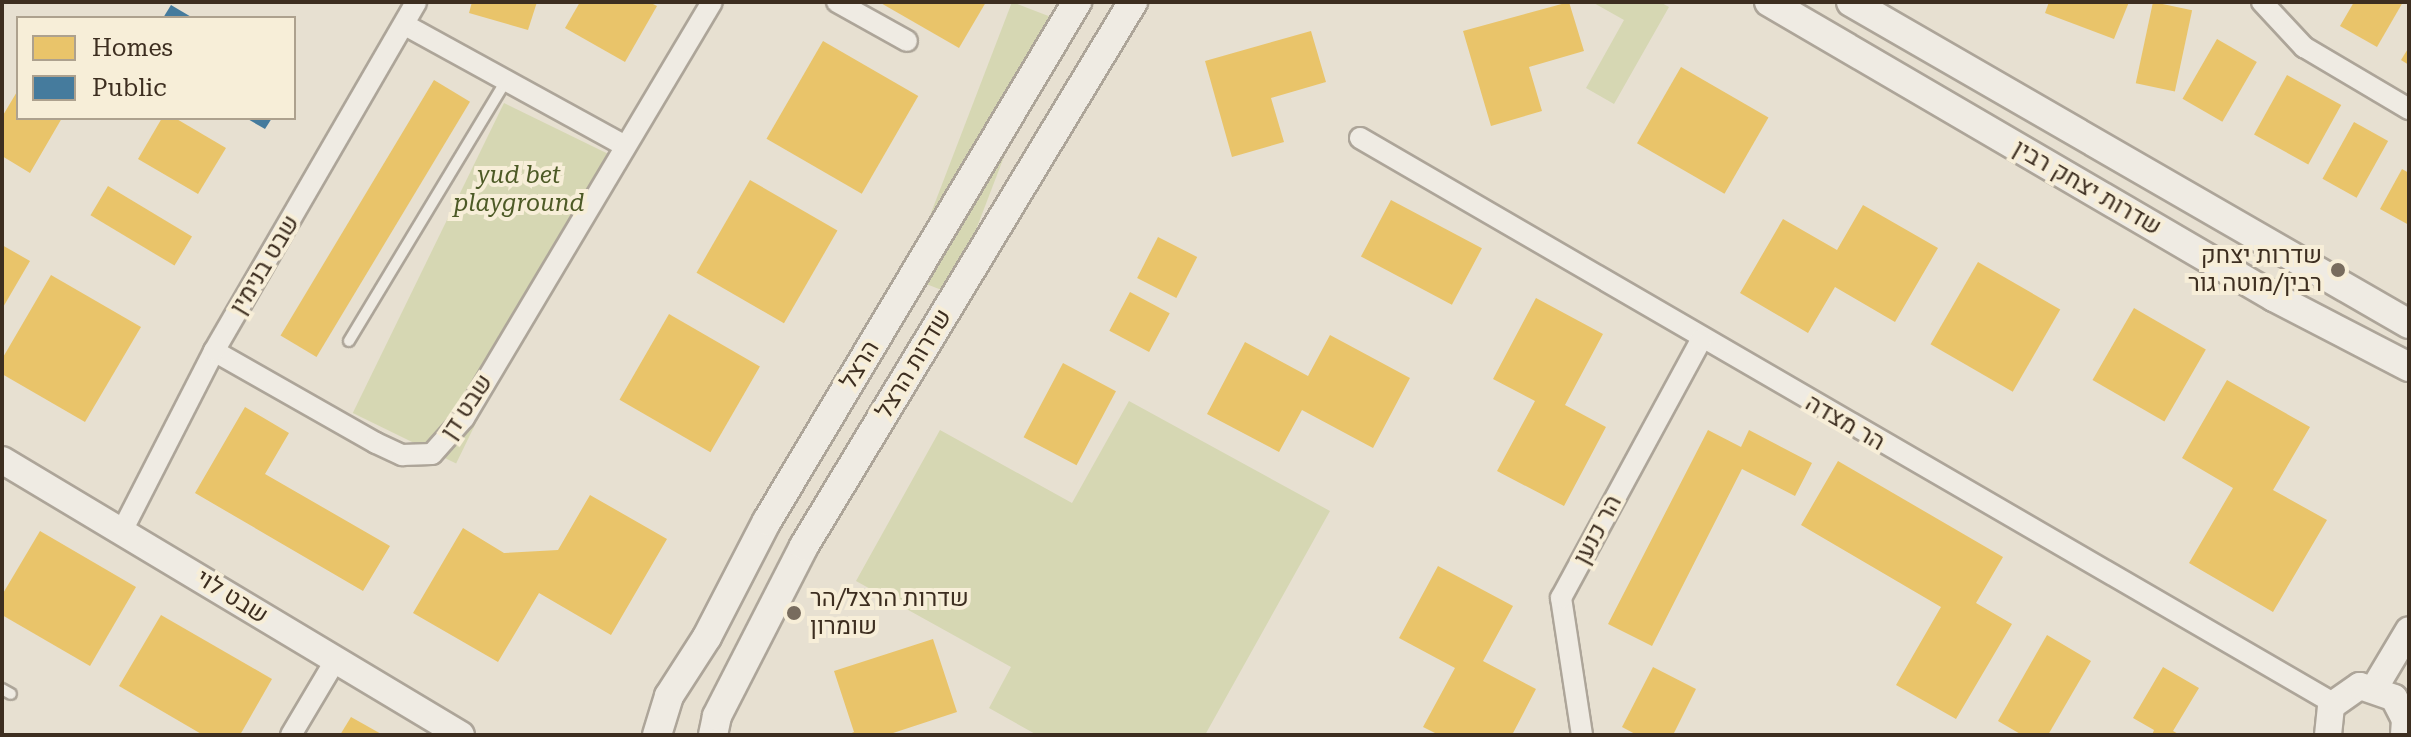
<!DOCTYPE html>
<meta charset="utf-8">
<style>
body{margin:0}
#map{position:relative;width:2411px;height:737px;overflow:hidden;background:#e7e0d1;font-family:"Roboto Serif",Heebo,serif}
div>[style]{position:absolute}
[style*='--x']{left:calc(var(--x)*1px);top:calc(var(--y)*1px);width:calc(var(--w)*1px);rotate:calc(var(--a)*1deg)}
.green>*{inset:0;background:#d6d7b3;transform-origin:0 0}
.homes>*{inset:0;background:#e9c46a;transform-origin:0 0}
.public>*{inset:0;background:#457b9d}
.roads{filter:drop-shadow(2px 0 #ada599) drop-shadow(-2px 0 #ada599) drop-shadow(0 2px #ada599) drop-shadow(0 -2px #ada599)}
.service>*{height:10px;margin:-5px;padding:0 5px;transform-origin:5px;border-radius:5px;background:#efebe3}
.minor>*{height:20px;margin:-10px;padding:0 10px;transform-origin:10px;border-radius:10px;background:#efebe3}
.tertiary>*{height:26px;margin:-13px;padding:0 13px;transform-origin:13px;border-radius:13px;background:#efebe3}
.secondary>*{height:28px;margin:-14px;padding:0 14px;transform-origin:14px;border-radius:14px;background:#efebe3}
.dots>*{width:22px;height:22px;translate:-50% -50%;box-sizing:border-box;border:4px solid #f7eed8;border-radius:50%}
span{translate:-50% -50%;white-space:nowrap;text-align:center;line-height:1.15;-webkit-text-stroke:8px #f7eed8;paint-order:stroke}
.park-label{font-size:24px;color:#4d5a26;font-style:italic}
.street-label{font-size:24px;color:#3d2e20}
.poi-label{font-size:24px;color:#3d2e20}
.right{translate:-100% -50%;text-align:right}
.left{translate:0 -50%;text-align:left}
.frame{position:absolute;inset:0;border:4px solid #3d2e20;pointer-events:none}
.legend{position:absolute;left:16px;top:16px;width:280px;height:104px;box-sizing:border-box;background:#f7eed8;border:2px solid #ada18e;margin:0;padding:10px 14px;list-style:none;font-size:24px;color:#3d2e20}
.legend li{display:flex;align-items:center;gap:16px;height:40px}
.legend b{width:40px;border:2px solid #ada18e}
</style>
<div id="map">
<div class="green">
<i style="left:1012px;top:2px;width:48px;height:294px;rotate:21deg"></i>
<i style="clip-path:polygon(1592px 2px,1660px 2px,1669px 7px,1614px 104px,1586px 88px,1624px 20px)"></i>
<i style="left:504px;top:103px;width:115px;height:345px;rotate:26deg"></i>
<i style="clip-path:polygon(1129px 401px,1330px 511px,1205px 735px,1037px 735px,989px 708px,1011px 667px,856px 581px,940px 430px,1072px 503px)"></i>
</div>
<div class="homes">
<i style="clip-path:polygon(472px 2px,537px 2px,528px 30px,469px 13px)"></i>
<i style="clip-path:polygon(580px 2px,649px 2px,657px 6px,625px 62px,565px 28px)"></i>
<i style="clip-path:polygon(879px 2px,986px 2px,959px 48px)"></i>
<i style="clip-path:polygon(1569px 2px,1584px 51px,1529px 67px,1542px 111px,1491px 126px,1463px 31px)"></i>
<i style="clip-path:polygon(2049px 2px,2129px 2px,2114px 39px,2045px 13px)"></i>
<i style="left:2153px;top:2px;width:40px;height:83px;rotate:12deg"></i>
<i style="clip-path:polygon(2354px 2px,2403px 2px,2377px 47px,2340px 26px)"></i>
<i style="clip-path:polygon(1311px 31px,1326px 82px,1271px 98px,1284px 142px,1232px 157px,1205px 61px)"></i>
<i style="left:2217px;top:39px;width:46px;height:69px;rotate:30deg"></i>
<i style="left:823px;top:41px;width:110px;height:113px;rotate:30deg"></i>
<i style="clip-path:polygon(2409px 47px,2409px 65px,2401px 60px)"></i>
<i style="left:1681px;top:67px;width:101px;height:88px;rotate:30deg"></i>
<i style="left:2287px;top:75px;width:62px;height:68px;rotate:29deg"></i>
<i style="left:434px;top:80px;width:42px;height:298px;rotate:31deg"></i>
<i style="clip-path:polygon(18px 90px,18px 118px,62px 118px,30px 173px,2px 156px,2px 117px)"></i>
<i style="clip-path:polygon(162px 118px,175px 118px,226px 148px,198px 194px,138px 159px)"></i>
<i style="left:2354px;top:122px;width:39px;height:65px;rotate:29deg"></i>
<i style="clip-path:polygon(2402px 169px,2409px 173px,2409px 225px,2380px 209px)"></i>
<i style="left:750px;top:180px;width:101px;height:107px;rotate:30deg"></i>
<i style="left:108px;top:186px;width:98px;height:34px;rotate:31deg"></i>
<i style="left:1391px;top:200px;width:103px;height:64px;rotate:28deg"></i>
<i style="clip-path:polygon(1863px 205px,1938px 248px,1895px 322px,1835px 287px,1808px 333px,1740px 293px,1783px 219px,1837px 250px)"></i>
<i style="left:1158px;top:237px;width:44px;height:46px;rotate:27deg"></i>
<i style="clip-path:polygon(2px 245px,30px 261px,2px 309px)"></i>
<i style="left:1978px;top:262px;width:95px;height:95px;rotate:30deg"></i>
<i style="clip-path:polygon(51px 275px,141px 327px,85px 422px,2px 374px,2px 359px)"></i>
<i style="left:1130px;top:292px;width:45px;height:44px;rotate:28deg"></i>
<i style="clip-path:polygon(1536px 298px,1603px 334px,1565px 405px,1606px 427px,1564px 506px,1497px 471px,1535px 401px,1493px 379px)"></i>
<i style="left:2134px;top:308px;width:83px;height:83px;rotate:30deg"></i>
<i style="left:669px;top:314px;width:105px;height:99px;rotate:30deg"></i>
<i style="clip-path:polygon(1330px 335px,1410px 378px,1373px 448px,1302px 410px,1279px 452px,1207px 414px,1245px 342px,1308px 376px)"></i>
<i style="left:1063px;top:363px;width:60px;height:84px;rotate:28deg"></i>
<i style="clip-path:polygon(2227px 380px,2310px 427px,2273px 490px,2327px 520px,2273px 612px,2189px 563px,2233px 488px,2182px 458px)"></i>
<i style="clip-path:polygon(245px 407px,289px 433px,265px 474px,390px 546px,363px 591px,195px 493px)"></i>
<i style="clip-path:polygon(1708px 430px,1741px 447px,1749px 430px,1812px 463px,1795px 496px,1742px 469px,1652px 646px,1608px 624px)"></i>
<i style="clip-path:polygon(1838px 461px,2003px 557px,1976px 603px,2012px 624px,1956px 719px,1896px 685px,1941px 607px,1801px 525px)"></i>
<i style="clip-path:polygon(590px 495px,667px 539px,611px 635px,539px 593px,498px 662px,413px 613px,463px 528px,504px 553px,558px 550px)"></i>
<i style="clip-path:polygon(40px 531px,136px 587px,90px 666px,2px 615px,2px 595px)"></i>
<i style="clip-path:polygon(1438px 566px,1513px 606px,1483px 661px,1536px 689px,1512px 735px,1439px 735px,1423px 727px,1455px 668px,1399px 638px)"></i>
<i style="clip-path:polygon(161px 615px,272px 679px,240px 735px,203px 735px,119px 686px)"></i>
<i style="clip-path:polygon(2047px 635px,2091px 661px,2048px 735px,2022px 735px,1998px 721px)"></i>
<i style="clip-path:polygon(933px 639px,957px 712px,887px 735px,847px 735px,854px 732px,834px 671px)"></i>
<i style="clip-path:polygon(1653px 667px,1696px 689px,1673px 735px,1637px 735px,1622px 727px)"></i>
<i style="clip-path:polygon(2163px 667px,2199px 688px,2173px 731px,2180px 735px,2152px 735px,2154px 730px,2133px 718px)"></i>
<i style="clip-path:polygon(351px 717px,383px 735px,340px 735px)"></i>
</div>
<div class="public">
<i style="clip-path:polygon(171px 5px,193px 18px,163px 18px)"></i>
<i style="clip-path:polygon(246px 118px,272px 118px,265px 129px)"></i>
</div>
<div class="roads">
<div class="service">
<i style="--x:349;--y:341;--w:304;--a:-58.9"></i>
<i style="--x:2;--y:689;--w:10;--a:29"></i>
</div>
<div class="minor">
<i style="--x:837;--y:2;--w:80;--a:29.1"></i>
<i style="--x:2262;--y:2;--w:62;--a:47"></i>
<i style="--x:2304;--y:47;--w:122;--a:30.6"></i>
<i style="--x:407;--y:26;--w:249;--a:28.8"></i>
<i style="--x:1360;--y:138;--w:1125;--a:30.14"></i>
<i style="--x:214;--y:351;--w:186;--a:29.6"></i>
<i style="--x:376;--y:443;--w:29;--a:25"></i>
<i style="--x:402;--y:455;--w:30;--a:-2"></i>
<i style="--x:432;--y:454;--w:48;--a:-48.4"></i>
<i style="--x:464;--y:418;--w:484;--a:-59.2"></i>
<i style="--x:122;--y:531;--w:202;--a:-62.9"></i>
<i style="--x:214;--y:351;--w:403;--a:-59.9"></i>
<i style="--x:291;--y:735;--w:86;--a:-59.3"></i>
<i style="--x:1582;--y:735;--w:139;--a:-98.7"></i>
<i style="--x:1561;--y:598;--w:294;--a:-61.5"></i>
</div>
<div class="tertiary">
<i style="--x:2;--y:460;--w:535;--a:30.93"></i>
<i style="--x:2375;--y:687;--w:66;--a:-59.2"></i>
<i style="--x:2328;--y:735;--w:29;--a:-84"></i>
<i style="--x:2331;--y:706;--w:35;--a:-35"></i>
<i style="--x:2360;--y:686;--w:36;--a:19"></i>
<i style="--x:2394;--y:698;--w:25;--a:63"></i>
<i style="--x:2405;--y:720;--w:15;--a:94"></i>
</div>
<div class="secondary">
<i style="--x:1769;--y:2;--w:585;--a:30.29"></i>
<i style="--x:2274;--y:297;--w:152;--a:27.4"></i>
<i style="--x:1851;--y:2;--w:644;--a:29.99"></i>
<i style="--x:657;--y:735;--w:41;--a:-72.9"></i>
<i style="--x:669;--y:696;--w:70;--a:-57.2"></i>
<i style="--x:707;--y:637;--w:131;--a:-62.7"></i>
<i style="--x:767;--y:521;--w:605;--a:-59.15"></i>
<i style="--x:713;--y:735;--w:19;--a:-78"></i>
<i style="--x:717;--y:716;--w:191;--a:-62.9"></i>
<i style="--x:804;--y:546;--w:636;--a:-58.84"></i>
</div>
</div>
<div class="dots">
<i style="left:2338px;top:270px;background:#786c5e"></i>
<i style="left:794px;top:613px;background:#786c5e"></i>
</div>
<div class="park-label">
<span style="left:519px;top:190px">yud bet<br>playground</span>
</div>
<div class="street-label">
<span style="left:2087px;top:188px;rotate:30deg">שדרות יצחק רבין</span>
<span style="left:265px;top:265px;rotate:-59deg">שבט בנימין</span>
<span style="left:914px;top:364px;rotate:-59deg">שדרות הרצל</span>
<span style="left:860px;top:365px;rotate:-59deg">הרצל</span>
<span style="left:467px;top:407px;rotate:-56deg">שבט דן</span>
<span style="left:1845px;top:423px;rotate:30deg">הר מצדה</span>
<span style="left:1598px;top:530px;rotate:-62deg">הר כנען</span>
<span style="left:232px;top:597px;rotate:32deg">שבט לוי</span>
</div>
<div class="poi-label">
<span class="right" style="left:2322px;top:270px">שדרות יצחק<br>רבין/מוטה גור</span>
<span class="left" style="left:810px;top:613px">שדרות הרצל/הר<br>שומרון</span>
</div>
<div class="frame"></div>
<ul class="legend">
<li><b style="height:22px;background:#e9c46a"></b>Homes</li>
<li><b style="height:22px;background:#457b9d"></b>Public</li>
</ul>
</div>
